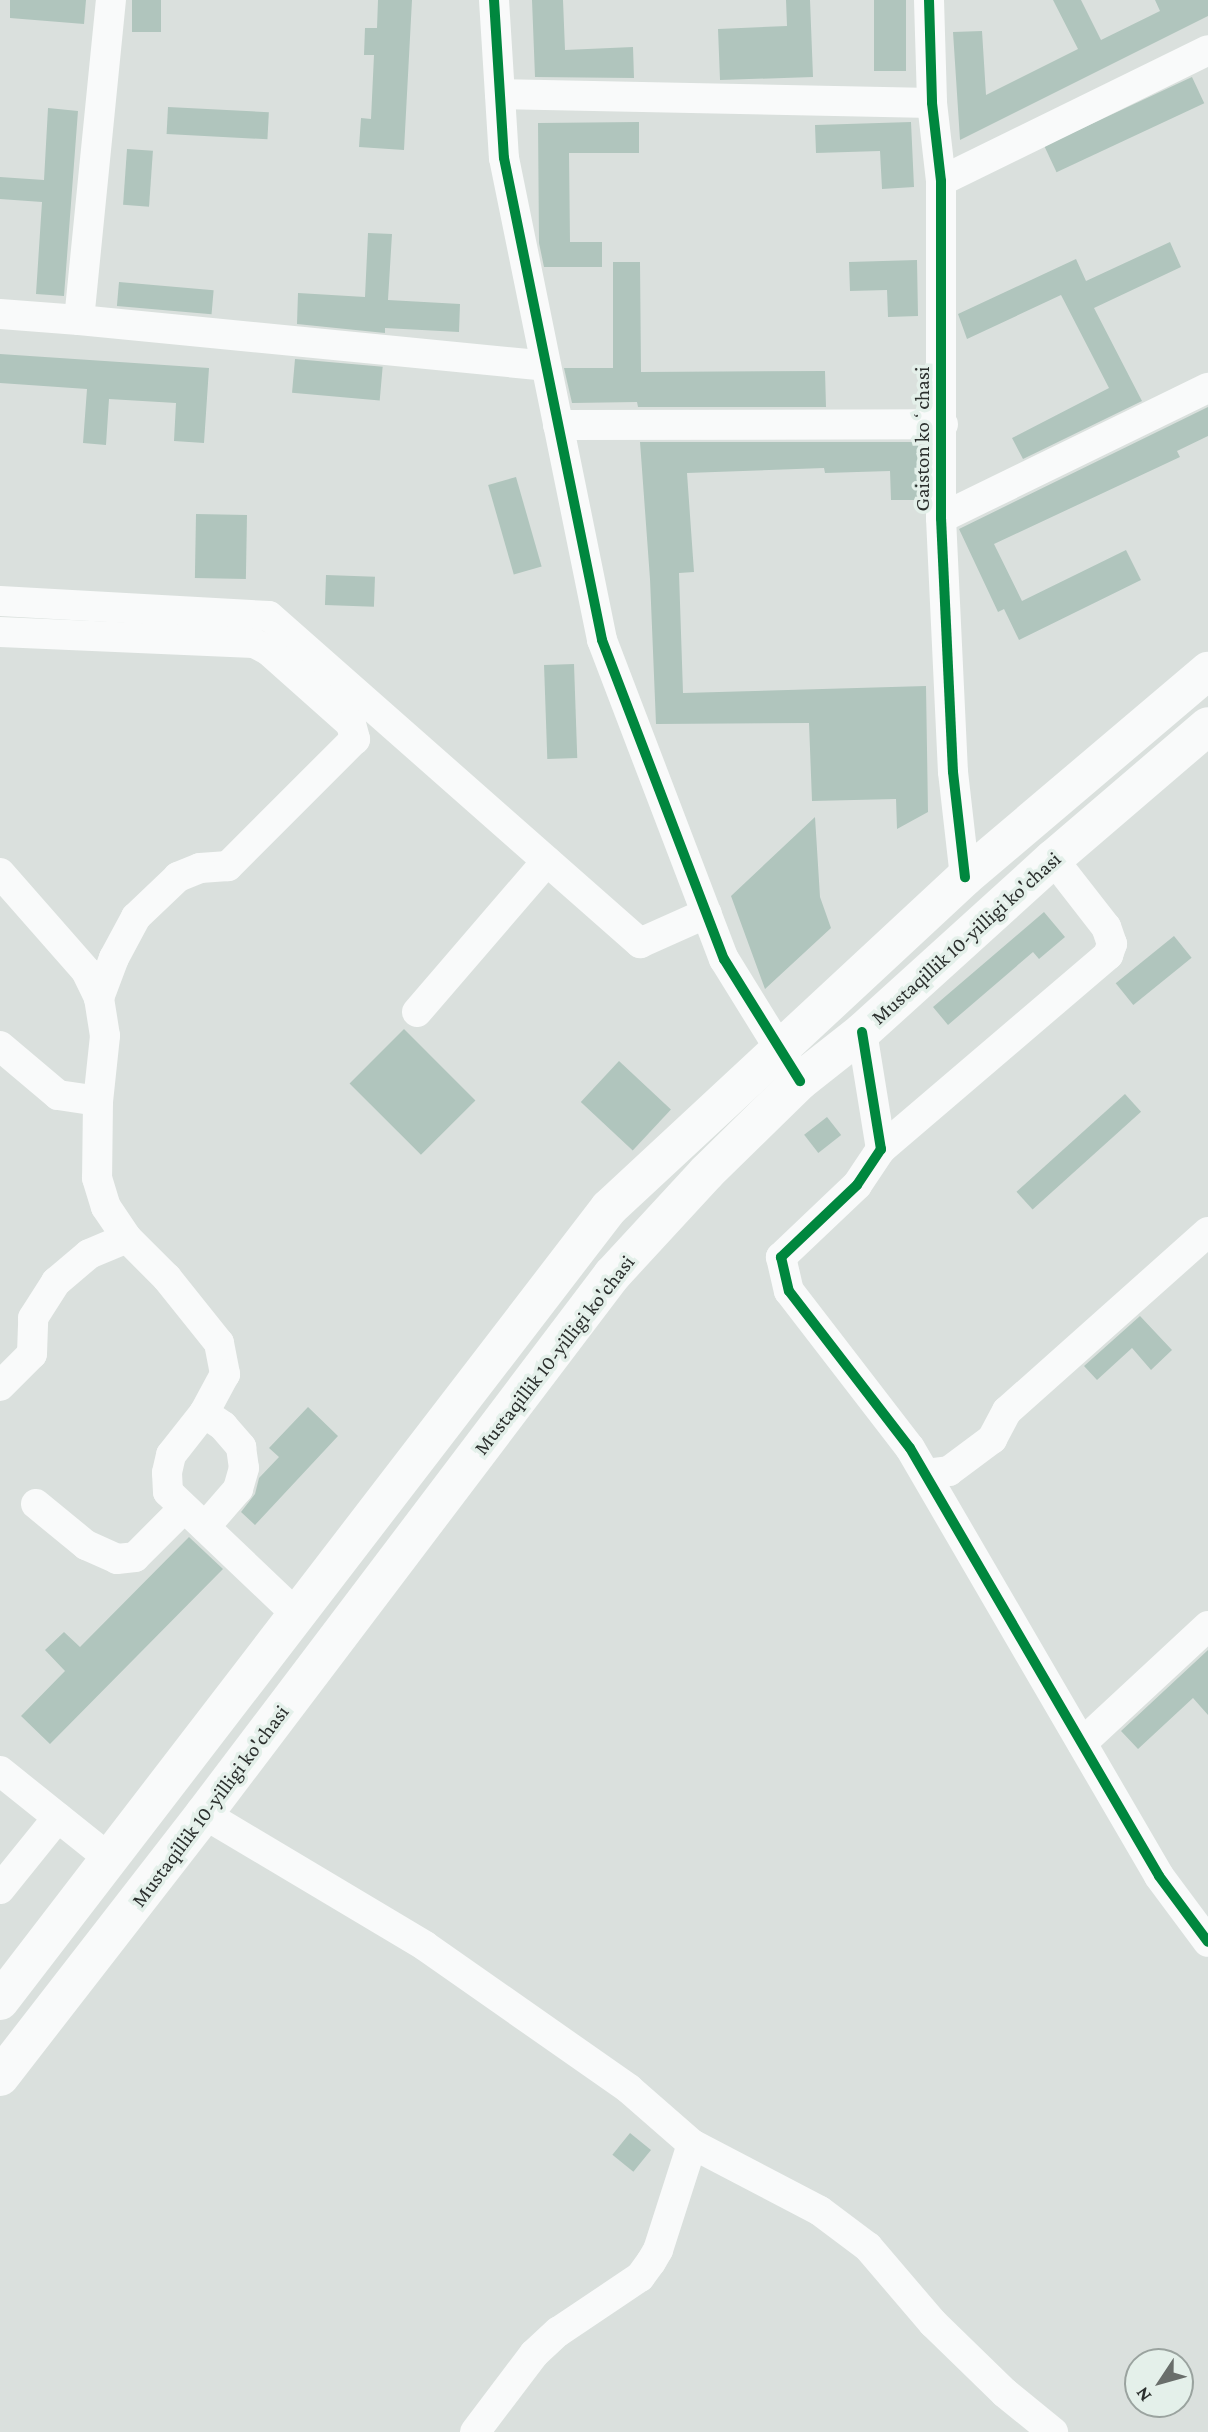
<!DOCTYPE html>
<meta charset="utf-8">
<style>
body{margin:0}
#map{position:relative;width:1208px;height:2432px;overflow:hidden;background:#dae0dd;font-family:"Crimson Pro",serif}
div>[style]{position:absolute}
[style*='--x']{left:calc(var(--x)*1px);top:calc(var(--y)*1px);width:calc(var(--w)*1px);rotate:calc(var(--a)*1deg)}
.building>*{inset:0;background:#b0c5bd;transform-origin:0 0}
.minor>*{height:30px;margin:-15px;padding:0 15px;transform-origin:15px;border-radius:15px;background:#f9fafa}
.major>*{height:38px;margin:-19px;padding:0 19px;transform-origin:19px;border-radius:19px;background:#f9fafa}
.cycleway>*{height:10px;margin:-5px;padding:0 5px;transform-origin:5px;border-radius:5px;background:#00873e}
span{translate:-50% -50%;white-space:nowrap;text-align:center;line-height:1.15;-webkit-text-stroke:7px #e4f0ea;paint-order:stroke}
.street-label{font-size:21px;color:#2c302e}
.north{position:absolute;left:1124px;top:2348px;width:70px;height:70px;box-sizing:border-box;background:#e4f0ea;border:2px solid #9aa39f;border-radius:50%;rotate:234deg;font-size:19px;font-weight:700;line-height:28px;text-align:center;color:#2c302e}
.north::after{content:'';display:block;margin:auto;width:24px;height:32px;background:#696e6b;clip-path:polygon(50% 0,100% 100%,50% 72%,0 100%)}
</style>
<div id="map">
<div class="building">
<i style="clip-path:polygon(10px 0,86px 0,84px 24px,10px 18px)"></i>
<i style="left:132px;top:0;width:29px;height:32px"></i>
<i style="clip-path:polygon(378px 0,412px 0,404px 150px,359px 147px,361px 118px,371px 119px,374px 55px,364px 55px,365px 28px,377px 28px)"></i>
<i style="clip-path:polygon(532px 0,563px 0,565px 50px,633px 47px,634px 78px,535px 77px)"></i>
<i style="clip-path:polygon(786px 0,810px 0,813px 77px,720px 80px,718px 29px,787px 26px)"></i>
<i style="left:874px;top:0;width:32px;height:71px"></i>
<i style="clip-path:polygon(1053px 0,1081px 0,1101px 40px,1160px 11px,1155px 0,1208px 0,1208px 16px,960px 140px,953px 32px,982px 31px,986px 95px,1078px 49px)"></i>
<i style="left:1192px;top:77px;width:29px;height:163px;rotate:65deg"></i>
<i style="left:168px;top:107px;width:101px;height:27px;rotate:3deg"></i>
<i style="clip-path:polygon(48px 108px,78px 111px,64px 296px,36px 294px,42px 202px,0 199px,0 177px,44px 180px)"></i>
<i style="clip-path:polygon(639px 122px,639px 153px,569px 153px,570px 242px,602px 242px,602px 267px,544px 267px,539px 243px,538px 123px)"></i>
<i style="clip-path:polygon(911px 122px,914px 187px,882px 189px,880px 151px,816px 153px,815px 125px)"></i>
<i style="left:127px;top:149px;width:26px;height:56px;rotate:4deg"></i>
<i style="clip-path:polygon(368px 233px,392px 234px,388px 300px,460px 304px,459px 332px,385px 328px,385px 333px,297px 324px,298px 293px,365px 297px)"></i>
<i style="clip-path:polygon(1170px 242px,1181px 267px,1094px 308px,1142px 401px,1023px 459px,1012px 438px,1109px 388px,1061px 295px,967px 339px,958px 314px,1076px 259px,1086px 281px)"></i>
<i style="clip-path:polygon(917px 260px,918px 316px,888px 317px,887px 290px,850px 291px,849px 262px)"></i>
<i style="clip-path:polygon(613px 262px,640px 262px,641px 372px,825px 371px,826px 407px,638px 407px,637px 402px,572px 403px,564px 368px,613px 368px)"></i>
<i style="left:119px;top:282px;width:95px;height:24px;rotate:5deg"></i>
<i style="clip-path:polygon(0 354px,209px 368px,204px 443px,174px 441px,176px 403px,109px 399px,106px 445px,83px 443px,87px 389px,0 383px)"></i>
<i style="left:295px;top:359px;width:88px;height:34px;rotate:5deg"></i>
<i style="clip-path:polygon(1208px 407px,1208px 436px,1177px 451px,1180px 457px,994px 544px,1022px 601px,1126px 550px,1141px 580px,1019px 640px,1004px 609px,998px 612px,959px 529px)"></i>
<i style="clip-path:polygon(640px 442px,918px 442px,920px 500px,891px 500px,890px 471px,825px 473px,824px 468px,687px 473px,694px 572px,679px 573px,683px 693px,926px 686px,928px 812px,897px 829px,896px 799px,812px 801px,809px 723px,656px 724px,650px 579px)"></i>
<i style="left:516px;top:477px;width:93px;height:29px;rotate:74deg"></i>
<i style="left:196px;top:514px;width:51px;height:64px;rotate:1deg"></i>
<i style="left:326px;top:575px;width:49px;height:30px;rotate:2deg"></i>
<i style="left:574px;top:664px;width:94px;height:30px;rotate:88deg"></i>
<i style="clip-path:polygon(815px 817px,820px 897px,831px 928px,765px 989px,731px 896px)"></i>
<i style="clip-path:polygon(1044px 912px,1065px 937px,1039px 959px,1033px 952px,948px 1025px,933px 1007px)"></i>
<i style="left:1174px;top:936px;width:28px;height:75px;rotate:51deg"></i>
<i style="left:404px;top:1029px;width:101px;height:77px;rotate:45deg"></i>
<i style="left:619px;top:1061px;width:71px;height:56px;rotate:43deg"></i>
<i style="left:1125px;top:1094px;width:24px;height:146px;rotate:48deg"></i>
<i style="left:827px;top:1117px;width:23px;height:29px;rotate:52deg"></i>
<i style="clip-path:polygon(1140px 1316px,1172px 1350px,1151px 1370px,1132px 1348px,1097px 1380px,1084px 1366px)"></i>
<i style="clip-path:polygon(308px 1407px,338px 1436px,255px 1525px,241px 1512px,255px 1494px,259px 1478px,279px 1457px,269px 1448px)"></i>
<i style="clip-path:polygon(189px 1537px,223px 1569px,50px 1744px,21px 1716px,65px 1671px,45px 1650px,64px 1632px,80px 1647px)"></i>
<i style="clip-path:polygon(1208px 1650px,1208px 1715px,1193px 1698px,1138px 1749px,1121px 1731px)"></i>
<i style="left:630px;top:2133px;width:27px;height:28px;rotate:39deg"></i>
</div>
<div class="minor">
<i style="--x:494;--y:0;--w:158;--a:86.4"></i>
<i style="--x:504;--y:158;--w:492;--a:78.5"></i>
<i style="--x:602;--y:640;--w:342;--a:69.1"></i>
<i style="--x:724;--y:959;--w:126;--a:58.3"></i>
<i style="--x:929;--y:0;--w:103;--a:88.3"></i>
<i style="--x:932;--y:103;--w:79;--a:83.4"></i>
<i style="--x:941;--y:181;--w:337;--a:90"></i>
<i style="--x:941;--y:518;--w:254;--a:87.3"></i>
<i style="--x:953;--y:772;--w:106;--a:83.5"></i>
<i style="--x:500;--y:94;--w:432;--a:1.2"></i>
<i style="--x:941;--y:181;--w:297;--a:-26.1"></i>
<i style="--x:0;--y:314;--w:79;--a:4.3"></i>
<i style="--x:79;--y:320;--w:322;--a:-84.3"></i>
<i style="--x:79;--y:320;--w:469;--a:5.6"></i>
<i style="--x:558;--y:425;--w:385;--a:-0.1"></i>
<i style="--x:941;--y:518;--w:297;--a:-26"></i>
<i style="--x:0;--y:601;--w:269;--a:3.2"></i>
<i style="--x:269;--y:616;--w:495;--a:41.4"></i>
<i style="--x:640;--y:943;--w:73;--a:-24.1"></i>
<i style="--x:0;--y:632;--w:254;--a:2.5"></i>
<i style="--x:254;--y:643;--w:16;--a:27"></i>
<i style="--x:268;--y:650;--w:111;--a:41.7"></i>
<i style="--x:351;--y:724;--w:16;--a:75"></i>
<i style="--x:355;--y:739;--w:180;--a:135"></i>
<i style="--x:228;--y:866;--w:28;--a:176"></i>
<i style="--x:200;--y:868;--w:24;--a:158"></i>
<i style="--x:178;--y:877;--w:58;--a:136.4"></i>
<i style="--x:136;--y:917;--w:47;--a:118.2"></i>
<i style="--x:114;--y:958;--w:43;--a:110.6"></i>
<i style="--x:0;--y:873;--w:130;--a:48.7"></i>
<i style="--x:86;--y:971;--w:30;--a:64"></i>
<i style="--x:99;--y:998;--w:38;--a:81"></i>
<i style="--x:105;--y:1036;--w:65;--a:96.1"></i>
<i style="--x:98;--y:1101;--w:77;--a:90.7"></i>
<i style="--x:97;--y:1178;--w:30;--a:73"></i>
<i style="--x:106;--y:1207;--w:37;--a:56"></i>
<i style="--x:127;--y:1238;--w:57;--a:45"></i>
<i style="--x:167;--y:1278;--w:83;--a:51.3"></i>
<i style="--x:219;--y:1343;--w:32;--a:79"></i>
<i style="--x:225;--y:1374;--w:44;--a:118.3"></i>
<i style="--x:204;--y:1413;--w:53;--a:128.2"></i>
<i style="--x:171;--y:1455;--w:18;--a:103"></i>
<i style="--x:167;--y:1473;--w:19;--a:87"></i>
<i style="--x:168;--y:1492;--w:180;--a:43.6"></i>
<i style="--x:417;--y:1012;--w:199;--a:-49.3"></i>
<i style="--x:862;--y:1032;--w:119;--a:80.8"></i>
<i style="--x:881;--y:1149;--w:43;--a:123.7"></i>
<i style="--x:857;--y:1185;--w:105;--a:136.5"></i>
<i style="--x:781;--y:1257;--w:35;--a:77"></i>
<i style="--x:789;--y:1291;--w:198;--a:52.4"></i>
<i style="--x:910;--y:1448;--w:495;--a:59.8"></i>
<i style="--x:1159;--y:1876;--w:82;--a:53.4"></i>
<i style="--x:0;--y:1046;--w:76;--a:40.2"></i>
<i style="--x:58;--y:1095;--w:40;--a:8.5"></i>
<i style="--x:881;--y:1149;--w:299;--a:-40.5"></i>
<i style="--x:1108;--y:955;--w:12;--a:-70"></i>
<i style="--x:1112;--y:944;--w:18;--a:-109"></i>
<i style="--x:1106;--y:927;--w:86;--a:-127.9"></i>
<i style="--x:0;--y:1386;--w:45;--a:-45"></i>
<i style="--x:32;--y:1354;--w:36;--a:-88"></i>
<i style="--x:33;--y:1318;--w:43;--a:-57.4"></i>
<i style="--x:56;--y:1282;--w:43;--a:-40.3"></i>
<i style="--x:89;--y:1254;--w:41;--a:-22.8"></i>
<i style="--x:204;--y:1413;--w:23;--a:34"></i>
<i style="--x:223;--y:1426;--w:28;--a:49"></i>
<i style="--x:241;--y:1447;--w:21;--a:82"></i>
<i style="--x:244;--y:1468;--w:22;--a:106"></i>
<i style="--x:238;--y:1489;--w:50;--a:131"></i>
<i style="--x:926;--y:1474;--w:23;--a:-7"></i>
<i style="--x:949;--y:1471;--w:54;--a:-36.7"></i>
<i style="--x:992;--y:1439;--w:32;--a:-62"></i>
<i style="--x:1007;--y:1411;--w:269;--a:-41.7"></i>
<i style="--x:36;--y:1504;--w:65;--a:39.4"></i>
<i style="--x:86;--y:1545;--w:34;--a:24"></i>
<i style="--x:117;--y:1559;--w:18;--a:-6"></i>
<i style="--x:135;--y:1557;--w:69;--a:-45"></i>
<i style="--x:1082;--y:1743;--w:172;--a:-42.9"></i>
<i style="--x:0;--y:1771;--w:142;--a:38.7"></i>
<i style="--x:204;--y:1814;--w:257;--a:30.8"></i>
<i style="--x:425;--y:1946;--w:249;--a:35"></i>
<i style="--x:629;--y:2089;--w:84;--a:41.1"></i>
<i style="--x:692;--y:2144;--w:144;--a:27.6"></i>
<i style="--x:820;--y:2211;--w:60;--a:36.9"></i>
<i style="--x:868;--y:2247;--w:100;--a:49.5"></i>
<i style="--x:933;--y:2323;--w:100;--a:44.2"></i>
<i style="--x:1005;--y:2393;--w:62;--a:39.1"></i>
<i style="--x:0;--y:1889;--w:92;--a:-51.1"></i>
<i style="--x:475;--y:2432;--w:98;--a:-52.9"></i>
<i style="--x:534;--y:2354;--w:33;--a:-43"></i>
<i style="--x:558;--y:2332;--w:99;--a:-33.9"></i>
<i style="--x:640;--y:2277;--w:19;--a:-54"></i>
<i style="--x:651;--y:2262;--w:14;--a:-60"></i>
<i style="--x:658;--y:2250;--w:111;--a:-72.2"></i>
</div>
<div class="major">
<i style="--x:0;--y:2001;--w:1000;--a:-52.48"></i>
<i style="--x:609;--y:1208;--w:486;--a:-42.9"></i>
<i style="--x:965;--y:877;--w:319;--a:-40.3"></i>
<i style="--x:0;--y:2077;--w:333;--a:-52.2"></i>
<i style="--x:204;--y:1814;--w:676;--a:-52.88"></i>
<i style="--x:612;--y:1275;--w:139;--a:-47.3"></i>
<i style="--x:706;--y:1173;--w:132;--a:-44.4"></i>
<i style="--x:800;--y:1081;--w:79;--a:-38.3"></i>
<i style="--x:862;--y:1032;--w:258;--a:-42.2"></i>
<i style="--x:1053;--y:859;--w:204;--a:-40.6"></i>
</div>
<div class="cycleway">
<i style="--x:494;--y:0;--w:158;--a:86.4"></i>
<i style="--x:504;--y:158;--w:492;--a:78.5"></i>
<i style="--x:602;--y:640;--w:342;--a:69.1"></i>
<i style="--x:724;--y:959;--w:144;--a:58.1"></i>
<i style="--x:929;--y:0;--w:103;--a:88.3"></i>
<i style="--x:932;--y:103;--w:79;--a:83.4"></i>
<i style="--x:941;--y:181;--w:337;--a:90"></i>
<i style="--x:941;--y:518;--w:254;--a:87.3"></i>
<i style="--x:953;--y:772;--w:106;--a:83.5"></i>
<i style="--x:862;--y:1032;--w:119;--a:80.8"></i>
<i style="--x:881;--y:1149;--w:43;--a:123.7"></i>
<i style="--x:857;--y:1185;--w:105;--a:136.5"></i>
<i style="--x:781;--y:1257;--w:35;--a:77"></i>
<i style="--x:789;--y:1291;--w:198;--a:52.4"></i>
<i style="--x:910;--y:1448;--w:495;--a:59.8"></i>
<i style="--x:1159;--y:1876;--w:82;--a:53.4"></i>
</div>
<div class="street-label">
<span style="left:922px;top:439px;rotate:-90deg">Gaiston koʻchasi</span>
<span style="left:966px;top:938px;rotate:-42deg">Mustaqillik 10-yilligi ko'chasi</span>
<span style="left:554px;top:1355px;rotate:-52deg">Mustaqillik 10-yilligi ko'chasi</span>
<span style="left:210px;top:1806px;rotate:-53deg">Mustaqillik 10-yilligi ko'chasi</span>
</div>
<div class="north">N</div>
</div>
